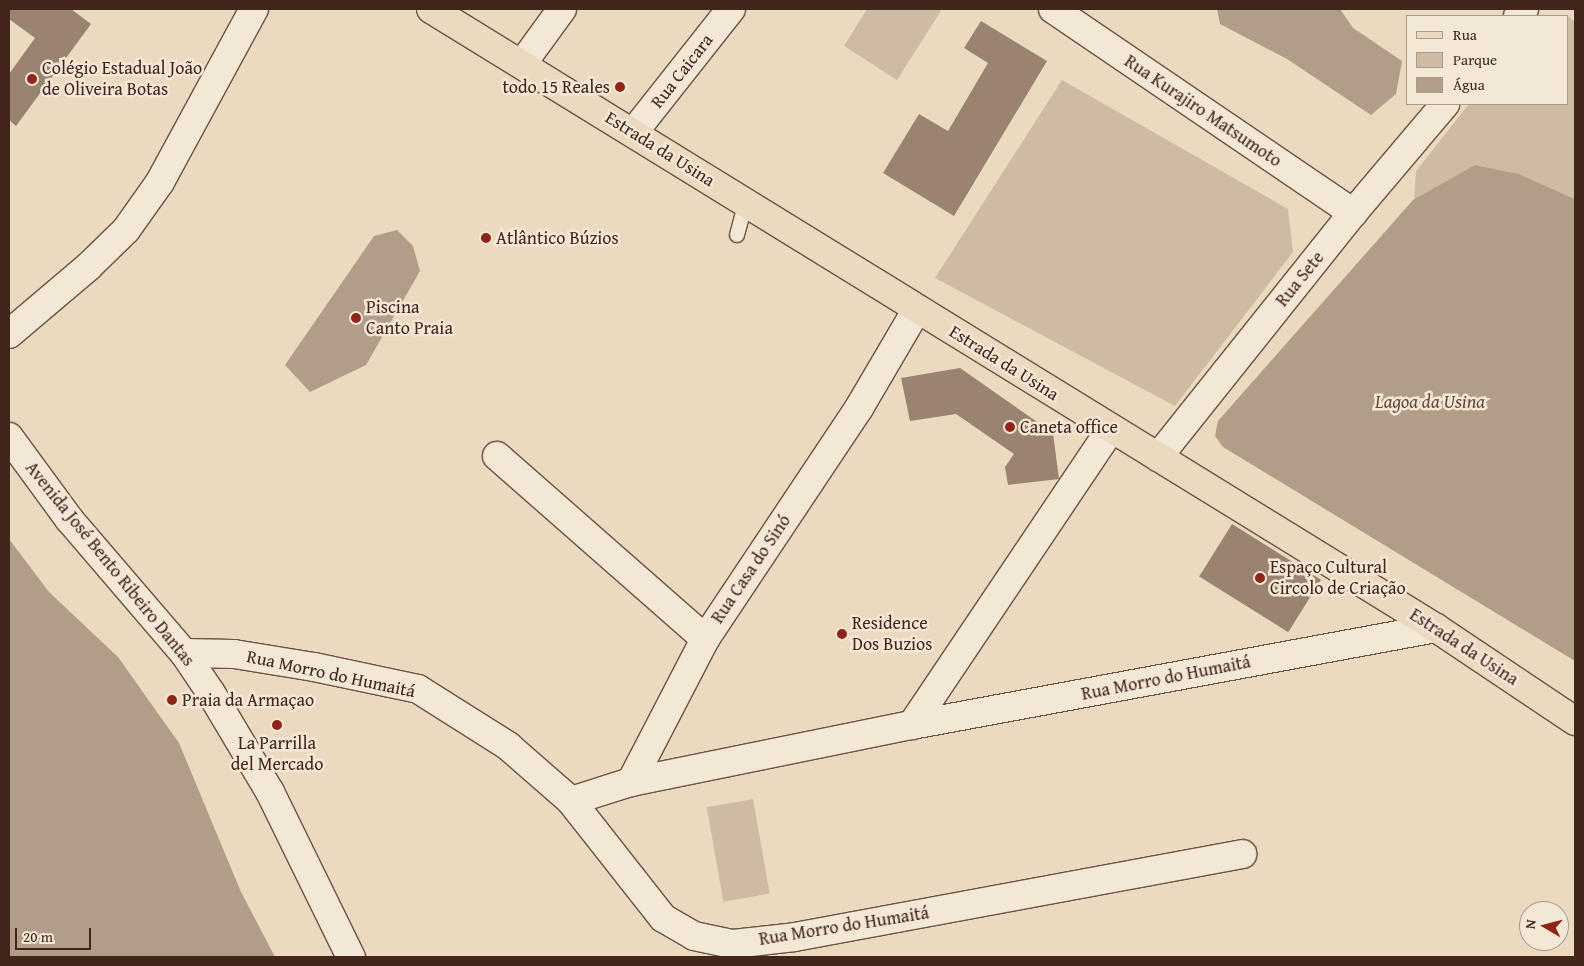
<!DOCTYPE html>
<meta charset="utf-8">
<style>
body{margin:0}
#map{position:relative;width:1584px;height:966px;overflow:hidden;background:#ecdac0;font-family:"Gentium Book Plus",serif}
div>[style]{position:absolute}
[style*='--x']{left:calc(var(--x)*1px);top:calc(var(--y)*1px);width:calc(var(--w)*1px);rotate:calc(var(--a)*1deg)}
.green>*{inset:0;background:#cfbba4;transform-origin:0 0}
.water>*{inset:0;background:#b29d88}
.building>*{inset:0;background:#9a8471;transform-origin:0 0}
.roads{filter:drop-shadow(1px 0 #6c5345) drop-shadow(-1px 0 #6c5345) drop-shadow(0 1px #6c5345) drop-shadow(0 -1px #6c5345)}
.lane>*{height:14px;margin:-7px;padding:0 7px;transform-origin:7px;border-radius:7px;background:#f3e7d6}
.street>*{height:28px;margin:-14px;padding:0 14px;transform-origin:14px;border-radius:14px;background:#f3e7d6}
.secondary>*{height:28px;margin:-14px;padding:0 14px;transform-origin:14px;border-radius:14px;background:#f3e7d6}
.primary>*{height:28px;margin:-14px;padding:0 14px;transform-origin:14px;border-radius:14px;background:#ecdac0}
.dots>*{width:14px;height:14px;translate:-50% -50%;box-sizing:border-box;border:2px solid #f3e7d6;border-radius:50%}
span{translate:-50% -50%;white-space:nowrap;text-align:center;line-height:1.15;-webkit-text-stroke:5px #f3e7d6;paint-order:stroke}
.poi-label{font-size:18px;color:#42261c}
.left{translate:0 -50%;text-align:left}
.right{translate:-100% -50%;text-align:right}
.street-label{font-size:18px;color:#42261c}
.water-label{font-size:19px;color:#644a3c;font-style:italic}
.frame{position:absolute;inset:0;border:10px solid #42261c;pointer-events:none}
.legend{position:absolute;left:1406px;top:15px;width:162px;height:90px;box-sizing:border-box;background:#f3e7d6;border:1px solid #ac9a8c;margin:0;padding:6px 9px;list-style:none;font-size:15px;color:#42261c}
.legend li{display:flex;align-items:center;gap:10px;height:25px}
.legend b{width:25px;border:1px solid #ac9a8c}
.north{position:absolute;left:1519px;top:901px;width:50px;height:50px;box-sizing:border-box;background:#f3e7d6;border:1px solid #ac9a8c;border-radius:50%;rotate:278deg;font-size:14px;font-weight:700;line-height:20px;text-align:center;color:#42261c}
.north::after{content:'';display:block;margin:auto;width:18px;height:22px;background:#8f2418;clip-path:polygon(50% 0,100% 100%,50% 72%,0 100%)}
.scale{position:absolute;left:15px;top:928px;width:76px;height:22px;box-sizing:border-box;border:2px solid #42261c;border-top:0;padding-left:6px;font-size:15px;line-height:18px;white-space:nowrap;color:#42261c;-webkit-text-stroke:4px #f3e7d6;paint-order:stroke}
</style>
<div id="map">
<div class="green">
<i style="clip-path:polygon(867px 9px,942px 9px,897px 80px,844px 46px)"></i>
<i style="clip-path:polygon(1568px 16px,1575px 22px,1575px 199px,1519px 174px,1475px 165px,1414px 200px,1416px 171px,1469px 104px,1568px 104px)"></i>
<i style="clip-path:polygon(1062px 80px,1288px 209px,1293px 252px,1175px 406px,935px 278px)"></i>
<i style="left:753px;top:799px;width:96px;height:47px;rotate:80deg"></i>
</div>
<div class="water">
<i style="clip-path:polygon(1217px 9px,1340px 9px,1353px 28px,1402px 61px,1396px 94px,1371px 115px,1287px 59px,1220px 24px)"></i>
<i style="clip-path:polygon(1475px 165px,1519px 174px,1575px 199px,1575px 661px,1223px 447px,1215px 436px,1218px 421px,1413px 200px)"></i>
<i style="clip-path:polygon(397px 230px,413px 246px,420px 271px,366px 365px,310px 392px,285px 365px,374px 236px)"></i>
<i style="clip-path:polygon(9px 539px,49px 592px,118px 657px,179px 743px,241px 892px,275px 957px,9px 957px)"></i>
</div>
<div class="building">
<i style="clip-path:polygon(9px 9px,71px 9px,91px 24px,16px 126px,9px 120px,9px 74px,35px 38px,9px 19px)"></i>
<i style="clip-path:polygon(981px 21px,1047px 61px,954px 216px,883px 173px,919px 114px,948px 131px,988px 63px,964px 48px)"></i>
<i style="clip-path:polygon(960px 368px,1053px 433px,1059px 479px,1008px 485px,1005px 467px,1014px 454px,956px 414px,910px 421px,901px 378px)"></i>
<i style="left:1232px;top:524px;width:105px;height:62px;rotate:32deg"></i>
</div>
<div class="roads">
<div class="lane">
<i style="--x:737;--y:235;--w:34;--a:-75"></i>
</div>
<div class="street">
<i style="--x:1053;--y:9;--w:363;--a:34.2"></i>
<i style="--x:522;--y:64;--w:68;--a:-54"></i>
<i style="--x:633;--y:133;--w:158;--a:-51.7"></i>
<i style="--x:9;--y:334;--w:104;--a:-40.3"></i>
<i style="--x:88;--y:267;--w:53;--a:-44.2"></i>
<i style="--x:126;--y:230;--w:59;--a:-54.7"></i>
<i style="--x:160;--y:182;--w:197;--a:-61.5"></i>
<i style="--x:497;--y:456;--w:277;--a:41.3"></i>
<i style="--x:184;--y:653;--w:50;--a:1.1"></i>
<i style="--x:234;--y:654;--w:81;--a:9.2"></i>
<i style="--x:314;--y:667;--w:106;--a:11.9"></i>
<i style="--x:418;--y:689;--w:107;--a:32.3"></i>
<i style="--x:508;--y:746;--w:84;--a:41.1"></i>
<i style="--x:571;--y:801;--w:149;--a:51.8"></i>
<i style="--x:663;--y:918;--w:36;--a:30"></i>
<i style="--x:694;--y:936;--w:40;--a:12"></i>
<i style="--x:733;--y:944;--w:62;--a:-6.4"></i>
<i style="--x:795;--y:937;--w:455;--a:-10.5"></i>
<i style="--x:912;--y:725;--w:357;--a:-56.1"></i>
<i style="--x:631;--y:782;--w:287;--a:-11.5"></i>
<i style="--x:912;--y:725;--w:533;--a:-10.49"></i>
<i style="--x:571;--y:801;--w:63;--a:-17.6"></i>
<i style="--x:631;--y:782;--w:161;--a:-62.6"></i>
<i style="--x:705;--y:639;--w:278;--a:-56.3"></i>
<i style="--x:859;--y:408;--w:115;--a:-59.6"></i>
</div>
<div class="secondary">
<i style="--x:1518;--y:16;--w:9;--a:-49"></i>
<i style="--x:9;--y:437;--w:102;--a:53.8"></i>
<i style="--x:69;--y:519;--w:177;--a:49.4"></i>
<i style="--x:184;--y:653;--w:48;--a:56"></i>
<i style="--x:211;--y:693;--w:115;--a:59.2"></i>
<i style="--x:270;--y:792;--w:184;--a:63.9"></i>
<i style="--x:1158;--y:457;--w:312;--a:-51.4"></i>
<i style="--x:1353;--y:213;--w:143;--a:-49.8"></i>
</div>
<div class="primary">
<i style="--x:431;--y:9;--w:1180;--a:31.63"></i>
<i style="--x:1436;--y:628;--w:167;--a:33.8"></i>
</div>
</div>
<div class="dots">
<i style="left:32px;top:79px;background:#8f2418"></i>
<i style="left:620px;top:87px;background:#8f2418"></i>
<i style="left:486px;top:238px;background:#8f2418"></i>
<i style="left:356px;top:318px;background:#8f2418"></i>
<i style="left:1010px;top:427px;background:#8f2418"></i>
<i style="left:1260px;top:578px;background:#8f2418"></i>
<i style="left:842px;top:634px;background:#8f2418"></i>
<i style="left:172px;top:700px;background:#8f2418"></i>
<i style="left:277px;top:725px;background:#8f2418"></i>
</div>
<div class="poi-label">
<span class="left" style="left:42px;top:79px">Colégio Estadual João<br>de Oliveira Botas</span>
<span class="right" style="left:610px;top:87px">todo 15 Reales</span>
<span class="left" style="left:496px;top:238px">Atlântico Búzios</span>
<span class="left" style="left:366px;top:318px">Piscina<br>Canto Praia</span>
<span class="left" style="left:1020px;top:427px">Caneta office</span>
<span class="left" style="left:1270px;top:578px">Espaço Cultural<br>Circolo de Criação</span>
<span class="left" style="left:852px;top:634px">Residence<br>Dos Buzios</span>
<span class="left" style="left:182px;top:700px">Praia da Armaçao</span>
<span style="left:277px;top:754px">La Parrilla<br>del Mercado</span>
</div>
<div class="street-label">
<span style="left:682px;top:71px;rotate:-52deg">Rua Caicara</span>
<span style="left:1203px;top:111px;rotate:34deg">Rua Kurajiro Matsumoto</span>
<span style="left:660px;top:149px;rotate:32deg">Estrada da Usina</span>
<span style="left:1300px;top:279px;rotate:-51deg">Rua Sete</span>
<span style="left:1004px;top:363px;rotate:32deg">Estrada da Usina</span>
<span style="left:110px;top:564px;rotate:51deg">Avenida José Bento Ribeiro Dantas</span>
<span style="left:751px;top:569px;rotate:-56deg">Rua Casa do Sinó</span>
<span style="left:1464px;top:647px;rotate:33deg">Estrada da Usina</span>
<span style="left:331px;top:674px;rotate:12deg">Rua Morro do Humaitá</span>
<span style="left:1166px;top:678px;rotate:-11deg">Rua Morro do Humaitá</span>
<span style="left:844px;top:926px;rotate:-9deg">Rua Morro do Humaitá</span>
</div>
<div class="water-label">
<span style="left:1430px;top:402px">Lagoa da Usina</span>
</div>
<div class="frame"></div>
<ul class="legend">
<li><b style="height:6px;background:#ecdac0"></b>Rua</li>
<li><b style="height:14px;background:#cfbba4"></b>Parque</li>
<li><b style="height:14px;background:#b29d88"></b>Água</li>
</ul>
<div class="north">N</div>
<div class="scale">20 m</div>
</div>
